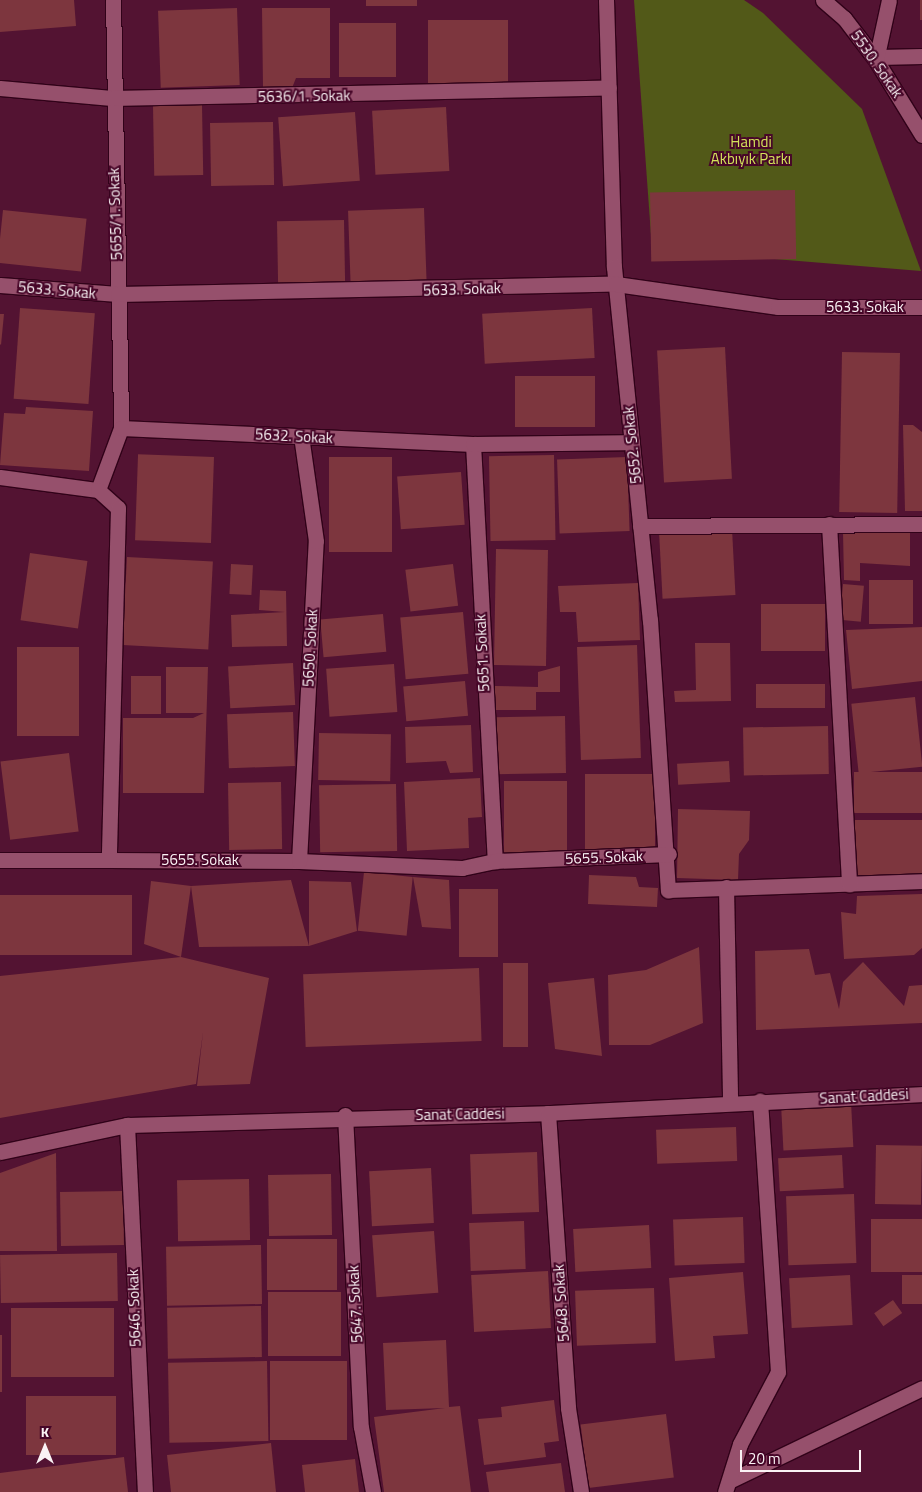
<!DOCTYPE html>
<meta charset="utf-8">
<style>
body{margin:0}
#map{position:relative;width:922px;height:1492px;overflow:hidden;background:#531332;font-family:"Titillium Web",sans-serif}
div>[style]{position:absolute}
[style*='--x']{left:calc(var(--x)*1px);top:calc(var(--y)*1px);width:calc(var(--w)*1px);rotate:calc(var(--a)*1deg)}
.green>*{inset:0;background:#525918}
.building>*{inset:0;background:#7d363e;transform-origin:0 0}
.roads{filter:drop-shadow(1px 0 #310219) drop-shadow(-1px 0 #310219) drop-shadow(0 1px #310219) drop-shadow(0 -1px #310219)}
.street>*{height:15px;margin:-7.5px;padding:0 7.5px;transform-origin:7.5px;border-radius:7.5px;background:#96506c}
span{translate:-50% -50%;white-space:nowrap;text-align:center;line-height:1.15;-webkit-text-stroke:4px #470628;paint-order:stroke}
.street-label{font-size:15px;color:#faf2f4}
.park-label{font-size:15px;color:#d3e35b}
.north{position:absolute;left:20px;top:1422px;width:50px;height:50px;-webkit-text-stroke:4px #470628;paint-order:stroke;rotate:0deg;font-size:14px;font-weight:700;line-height:20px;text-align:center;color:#faf2f4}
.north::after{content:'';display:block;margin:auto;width:18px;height:22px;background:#faf2f4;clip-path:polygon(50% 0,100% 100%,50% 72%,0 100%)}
.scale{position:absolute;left:740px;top:1450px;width:121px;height:22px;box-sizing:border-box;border:2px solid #faf2f4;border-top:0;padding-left:6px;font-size:15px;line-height:18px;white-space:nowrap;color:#faf2f4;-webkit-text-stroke:4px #470628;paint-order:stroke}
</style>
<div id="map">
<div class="green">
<i style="clip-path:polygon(634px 0,744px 0,763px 13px,862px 109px,921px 271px,652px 249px)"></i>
</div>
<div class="building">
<i style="clip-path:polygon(0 0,74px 0,76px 26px,0 32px)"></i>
<i style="left:366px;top:0;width:51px;height:6px"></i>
<i style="left:920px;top:0;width:2px;height:20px"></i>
<i style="left:237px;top:8px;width:77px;height:79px;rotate:88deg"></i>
<i style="clip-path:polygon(262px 8px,330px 8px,330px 78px,296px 78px,292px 88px,263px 88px)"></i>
<i style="left:428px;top:20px;width:80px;height:63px"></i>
<i style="left:339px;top:23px;width:57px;height:54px"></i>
<i style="left:202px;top:105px;width:70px;height:49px;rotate:89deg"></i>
<i style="left:446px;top:107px;width:64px;height:74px;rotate:87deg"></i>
<i style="left:355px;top:112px;width:69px;height:77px;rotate:86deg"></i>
<i style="left:273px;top:122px;width:63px;height:63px;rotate:89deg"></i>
<i style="left:795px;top:190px;width:69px;height:145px;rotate:89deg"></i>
<i style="left:424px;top:208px;width:76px;height:76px;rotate:88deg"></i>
<i style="left:3px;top:210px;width:84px;height:53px;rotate:6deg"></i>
<i style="left:344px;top:220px;width:63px;height:67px;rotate:89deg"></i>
<i style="left:20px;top:308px;width:75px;height:91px;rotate:4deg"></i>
<i style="left:592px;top:308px;width:50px;height:110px;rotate:87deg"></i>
<i style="clip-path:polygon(0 314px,4px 314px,1px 345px,0 344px)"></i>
<i style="left:725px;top:347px;width:132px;height:68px;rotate:87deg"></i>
<i style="left:842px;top:352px;width:58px;height:160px;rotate:1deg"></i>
<i style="left:515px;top:376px;width:80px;height:51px"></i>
<i style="clip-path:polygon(26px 407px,93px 411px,89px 471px,0 465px,4px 413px,25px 414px)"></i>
<i style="clip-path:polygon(903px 425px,913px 425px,922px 432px,922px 511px,905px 511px)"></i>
<i style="left:554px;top:455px;width:85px;height:65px;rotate:89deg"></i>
<i style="left:214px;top:457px;width:86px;height:76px;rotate:92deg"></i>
<i style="left:329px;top:457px;width:63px;height:95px"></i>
<i style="left:627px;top:457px;width:74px;height:70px;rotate:88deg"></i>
<i style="left:461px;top:472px;width:53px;height:64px;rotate:86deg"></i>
<i style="left:732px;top:529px;width:66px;height:73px;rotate:87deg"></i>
<i style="clip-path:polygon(843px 532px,910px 533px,910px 566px,860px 563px,860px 581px,844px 580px)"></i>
<i style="left:496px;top:549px;width:52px;height:116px;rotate:1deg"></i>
<i style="left:30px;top:553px;width:58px;height:68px;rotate:8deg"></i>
<i style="left:127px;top:557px;width:86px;height:88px;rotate:3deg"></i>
<i style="left:231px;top:564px;width:22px;height:30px;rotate:3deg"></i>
<i style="left:453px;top:564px;width:42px;height:48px;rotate:83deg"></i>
<i style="left:869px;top:580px;width:44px;height:44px"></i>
<i style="clip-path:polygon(638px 583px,640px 640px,578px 642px,576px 612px,560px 612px,558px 586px)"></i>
<i style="left:843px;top:584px;width:21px;height:36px;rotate:5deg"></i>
<i style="clip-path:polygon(260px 590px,286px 591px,287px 646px,232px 647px,231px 615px,285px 612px,259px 610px)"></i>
<i style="left:761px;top:604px;width:64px;height:47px"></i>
<i style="left:463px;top:612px;width:62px;height:63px;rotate:85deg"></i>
<i style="left:383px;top:614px;width:38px;height:63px;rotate:85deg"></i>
<i style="clip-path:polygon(922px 627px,922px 681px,852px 689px,846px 630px)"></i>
<i style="clip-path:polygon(695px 643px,730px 643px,731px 701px,675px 702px,674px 691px,696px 690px)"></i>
<i style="left:637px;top:645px;width:113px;height:60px;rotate:88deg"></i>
<i style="left:17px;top:647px;width:62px;height:89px"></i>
<i style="left:293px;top:663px;width:42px;height:65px;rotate:87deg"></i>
<i style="left:394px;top:664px;width:48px;height:68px;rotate:86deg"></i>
<i style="clip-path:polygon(560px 666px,560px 692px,536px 692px,536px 710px,495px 710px,495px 686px,538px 687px,538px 672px)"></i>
<i style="clip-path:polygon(166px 667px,208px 667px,204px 793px,123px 793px,123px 718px,193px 718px,204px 713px,166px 713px)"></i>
<i style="left:131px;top:676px;width:30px;height:38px"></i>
<i style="left:465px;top:681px;width:35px;height:62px;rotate:85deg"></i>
<i style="left:756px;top:684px;width:69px;height:24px"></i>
<i style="left:915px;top:697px;width:70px;height:64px;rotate:84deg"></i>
<i style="left:293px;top:712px;width:54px;height:66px;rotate:88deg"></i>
<i style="left:565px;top:716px;width:57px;height:71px;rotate:89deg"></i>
<i style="clip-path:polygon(471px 725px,473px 772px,450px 773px,446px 761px,406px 763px,405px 727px)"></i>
<i style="left:828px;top:726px;width:48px;height:85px;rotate:89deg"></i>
<i style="left:319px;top:733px;width:72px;height:47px;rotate:1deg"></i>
<i style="left:69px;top:753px;width:79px;height:69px;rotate:83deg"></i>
<i style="left:729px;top:761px;width:21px;height:52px;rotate:87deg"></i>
<i style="left:922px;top:772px;width:41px;height:68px;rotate:90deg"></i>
<i style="left:585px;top:774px;width:70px;height:75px"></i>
<i style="clip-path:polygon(480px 778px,482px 817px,468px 818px,469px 848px,407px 851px,404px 782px)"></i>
<i style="left:504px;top:781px;width:63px;height:72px"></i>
<i style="left:281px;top:782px;width:67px;height:53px;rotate:89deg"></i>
<i style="left:396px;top:784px;width:67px;height:77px;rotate:89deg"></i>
<i style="clip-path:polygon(678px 809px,750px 811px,749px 840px,739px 854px,738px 880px,677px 878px)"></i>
<i style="left:855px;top:820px;width:67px;height:57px"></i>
<i style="left:364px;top:872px;width:49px;height:59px;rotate:6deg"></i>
<i style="clip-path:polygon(589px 875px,636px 877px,639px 887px,658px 888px,657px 907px,588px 904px)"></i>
<i style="clip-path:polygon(413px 877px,449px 880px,451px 929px,422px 927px)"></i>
<i style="clip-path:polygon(291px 880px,309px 946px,309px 881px,351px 882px,357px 931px,309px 946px,199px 947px,191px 886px)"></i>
<i style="clip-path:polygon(151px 881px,191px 886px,181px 957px,144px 944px)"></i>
<i style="left:459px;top:889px;width:39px;height:68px"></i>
<i style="clip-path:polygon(922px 894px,922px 948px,914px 955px,844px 959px,841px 912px,856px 914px,857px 896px)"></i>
<i style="left:132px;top:895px;width:60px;height:132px;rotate:90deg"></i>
<i style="clip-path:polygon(699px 947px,703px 1023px,650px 1045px,609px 1045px,608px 975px,646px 970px)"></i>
<i style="clip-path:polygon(809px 949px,815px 975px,830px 973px,839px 1009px,843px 982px,863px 962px,904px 1006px,909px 986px,922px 985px,922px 1023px,756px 1030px,755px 951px)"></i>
<i style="clip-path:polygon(181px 957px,269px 978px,250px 1084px,197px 1086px,203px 1032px,196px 1084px,0 1118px,0 976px)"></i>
<i style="left:503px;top:963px;width:25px;height:84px"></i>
<i style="left:479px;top:968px;width:73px;height:176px;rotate:88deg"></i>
<i style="clip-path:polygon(594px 978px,602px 1056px,555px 1049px,548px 983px)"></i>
<i style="left:851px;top:1102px;width:45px;height:70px;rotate:87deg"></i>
<i style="left:736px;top:1127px;width:34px;height:80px;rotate:88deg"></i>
<i style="left:876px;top:1145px;width:46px;height:59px;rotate:1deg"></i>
<i style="left:537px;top:1152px;width:60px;height:67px;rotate:88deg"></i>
<i style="clip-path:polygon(56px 1153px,57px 1251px,0 1251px,0 1173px)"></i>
<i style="left:842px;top:1155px;width:33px;height:64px;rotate:87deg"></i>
<i style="left:431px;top:1168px;width:55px;height:62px;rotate:87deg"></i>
<i style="left:331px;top:1174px;width:61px;height:63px;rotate:89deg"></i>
<i style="left:249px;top:1179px;width:61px;height:72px;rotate:89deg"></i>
<i style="left:123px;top:1191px;width:54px;height:63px;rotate:89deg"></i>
<i style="left:854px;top:1194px;width:69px;height:68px;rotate:88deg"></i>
<i style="left:743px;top:1217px;width:46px;height:70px;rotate:88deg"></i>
<i style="left:922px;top:1219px;width:53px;height:51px;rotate:90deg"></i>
<i style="left:524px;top:1221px;width:48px;height:55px;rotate:88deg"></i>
<i style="left:649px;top:1225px;width:43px;height:76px;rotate:87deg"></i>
<i style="left:434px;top:1231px;width:62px;height:62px;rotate:86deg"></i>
<i style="left:267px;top:1239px;width:70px;height:51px"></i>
<i style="left:261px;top:1245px;width:59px;height:95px;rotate:89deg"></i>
<i style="left:117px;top:1253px;width:48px;height:117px;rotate:89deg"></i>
<i style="left:548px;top:1271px;width:57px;height:77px;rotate:87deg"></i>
<i style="clip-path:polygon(743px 1272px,748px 1334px,713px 1336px,715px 1358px,675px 1361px,669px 1278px)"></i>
<i style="left:850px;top:1275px;width:50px;height:61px;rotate:87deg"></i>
<i style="left:922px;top:1275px;width:29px;height:20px;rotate:90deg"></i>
<i style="left:654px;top:1288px;width:55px;height:79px;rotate:88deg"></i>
<i style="left:268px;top:1292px;width:73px;height:64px"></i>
<i style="left:893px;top:1300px;width:16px;height:23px;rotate:55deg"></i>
<i style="left:261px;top:1306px;width:51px;height:94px;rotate:89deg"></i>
<i style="left:114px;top:1308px;width:69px;height:103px;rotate:90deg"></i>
<i style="left:0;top:1335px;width:2px;height:57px"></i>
<i style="clip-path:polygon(446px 1340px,449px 1407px,460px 1406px,471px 1492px,384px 1492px,374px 1417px,445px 1408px,386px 1410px,383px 1343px)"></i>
<i style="left:267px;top:1361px;width:80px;height:99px;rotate:89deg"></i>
<i style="left:270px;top:1361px;width:77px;height:79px"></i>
<i style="left:26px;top:1396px;width:90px;height:59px"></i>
<i style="clip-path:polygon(554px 1400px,559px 1441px,544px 1443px,546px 1457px,484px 1465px,478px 1419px,502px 1417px,501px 1407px)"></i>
<i style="left:666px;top:1414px;width:64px;height:86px;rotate:83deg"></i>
<i style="clip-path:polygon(271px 1443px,276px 1492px,171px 1492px,167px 1455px)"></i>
<i style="clip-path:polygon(124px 1457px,128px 1492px,0 1492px,0 1473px)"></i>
<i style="clip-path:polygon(355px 1459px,359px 1492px,305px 1492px,302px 1465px)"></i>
<i style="clip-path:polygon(561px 1463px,565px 1492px,489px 1492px,486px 1472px)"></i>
</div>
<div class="roads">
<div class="street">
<i style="--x:113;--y:0;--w:428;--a:88.9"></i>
<i style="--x:606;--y:0;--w:267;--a:88.3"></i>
<i style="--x:614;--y:267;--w:355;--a:84.2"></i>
<i style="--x:650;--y:620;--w:271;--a:86.2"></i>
<i style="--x:668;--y:890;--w:254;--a:-2"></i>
<i style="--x:823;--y:0;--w:28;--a:41"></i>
<i style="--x:844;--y:18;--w:53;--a:52.7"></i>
<i style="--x:876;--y:60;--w:88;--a:58.5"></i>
<i style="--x:878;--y:57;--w:44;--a:-1.3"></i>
<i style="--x:876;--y:60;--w:61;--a:-77.8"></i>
<i style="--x:0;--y:88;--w:112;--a:5.1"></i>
<i style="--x:112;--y:98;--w:497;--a:-1.2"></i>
<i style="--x:0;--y:285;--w:118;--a:4.4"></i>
<i style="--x:118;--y:294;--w:498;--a:-1.2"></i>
<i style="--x:616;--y:284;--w:164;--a:8.1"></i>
<i style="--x:778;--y:307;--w:144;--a:0"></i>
<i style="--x:473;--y:444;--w:418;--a:87"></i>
<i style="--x:0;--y:477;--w:99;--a:7.6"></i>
<i style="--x:98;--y:490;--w:66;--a:-69.6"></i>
<i style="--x:121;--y:428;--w:352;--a:2.6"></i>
<i style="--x:473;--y:444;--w:159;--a:-0.7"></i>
<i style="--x:98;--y:490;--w:27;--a:42"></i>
<i style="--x:118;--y:508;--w:352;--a:91.5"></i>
<i style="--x:109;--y:860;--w:190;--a:0.3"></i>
<i style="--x:299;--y:861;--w:163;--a:2.5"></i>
<i style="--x:462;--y:868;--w:34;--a:-12"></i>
<i style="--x:495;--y:861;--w:174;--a:-2.3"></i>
<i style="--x:829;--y:524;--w:361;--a:86.8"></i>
<i style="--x:640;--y:526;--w:282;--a:-0.4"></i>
<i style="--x:0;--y:860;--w:109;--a:0"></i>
<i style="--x:299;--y:861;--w:320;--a:-87"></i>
<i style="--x:316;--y:541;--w:106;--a:-98.1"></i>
<i style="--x:726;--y:887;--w:216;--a:88.9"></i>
<i style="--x:548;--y:1113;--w:296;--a:86.1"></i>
<i style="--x:568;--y:1408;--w:85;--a:81.2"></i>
<i style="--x:345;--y:1115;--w:312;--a:87.1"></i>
<i style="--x:361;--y:1427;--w:66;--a:79.5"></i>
<i style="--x:127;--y:1125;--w:367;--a:87.2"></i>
<i style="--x:0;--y:1152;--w:130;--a:-12"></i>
<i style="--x:127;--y:1125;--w:421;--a:-1.6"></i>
<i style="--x:548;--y:1113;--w:374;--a:-2.9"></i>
<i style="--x:729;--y:1481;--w:214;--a:-25.7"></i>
<i style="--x:725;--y:1492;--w:50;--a:-72.6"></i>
<i style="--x:740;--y:1444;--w:81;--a:-62.2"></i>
<i style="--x:778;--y:1372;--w:272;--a:-93.8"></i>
</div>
</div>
<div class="street-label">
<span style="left:877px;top:64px;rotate:55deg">5530. Sokak</span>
<span style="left:304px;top:96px;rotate:-1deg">5636/1. Sokak</span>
<span style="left:115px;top:214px;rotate:-92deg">5655/1. Sokak</span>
<span style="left:462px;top:289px;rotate:-2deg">5633. Sokak</span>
<span style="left:57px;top:290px;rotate:5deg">5633. Sokak</span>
<span style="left:865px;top:307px">5633. Sokak</span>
<span style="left:294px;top:436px;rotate:3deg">5632. Sokak</span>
<span style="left:632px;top:445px;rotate:-96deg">5652. Sokak</span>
<span style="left:310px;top:648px;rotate:-87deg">5650. Sokak</span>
<span style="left:482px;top:653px;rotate:-93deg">5651. Sokak</span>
<span style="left:604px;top:857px;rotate:-2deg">5655. Sokak</span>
<span style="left:200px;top:860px">5655. Sokak</span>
<span style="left:864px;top:1096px;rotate:-3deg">Sanat Caddesi</span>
<span style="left:460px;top:1114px;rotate:-1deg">Sanat Caddesi</span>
<span style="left:561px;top:1303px;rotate:-94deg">5648. Sokak</span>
<span style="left:355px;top:1304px;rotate:-93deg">5647. Sokak</span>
<span style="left:134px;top:1308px;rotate:-92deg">5646. Sokak</span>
</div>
<div class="park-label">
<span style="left:751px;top:150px">Hamdi<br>Akbıyık Parkı</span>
</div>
<div class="north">K</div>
<div class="scale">20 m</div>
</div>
